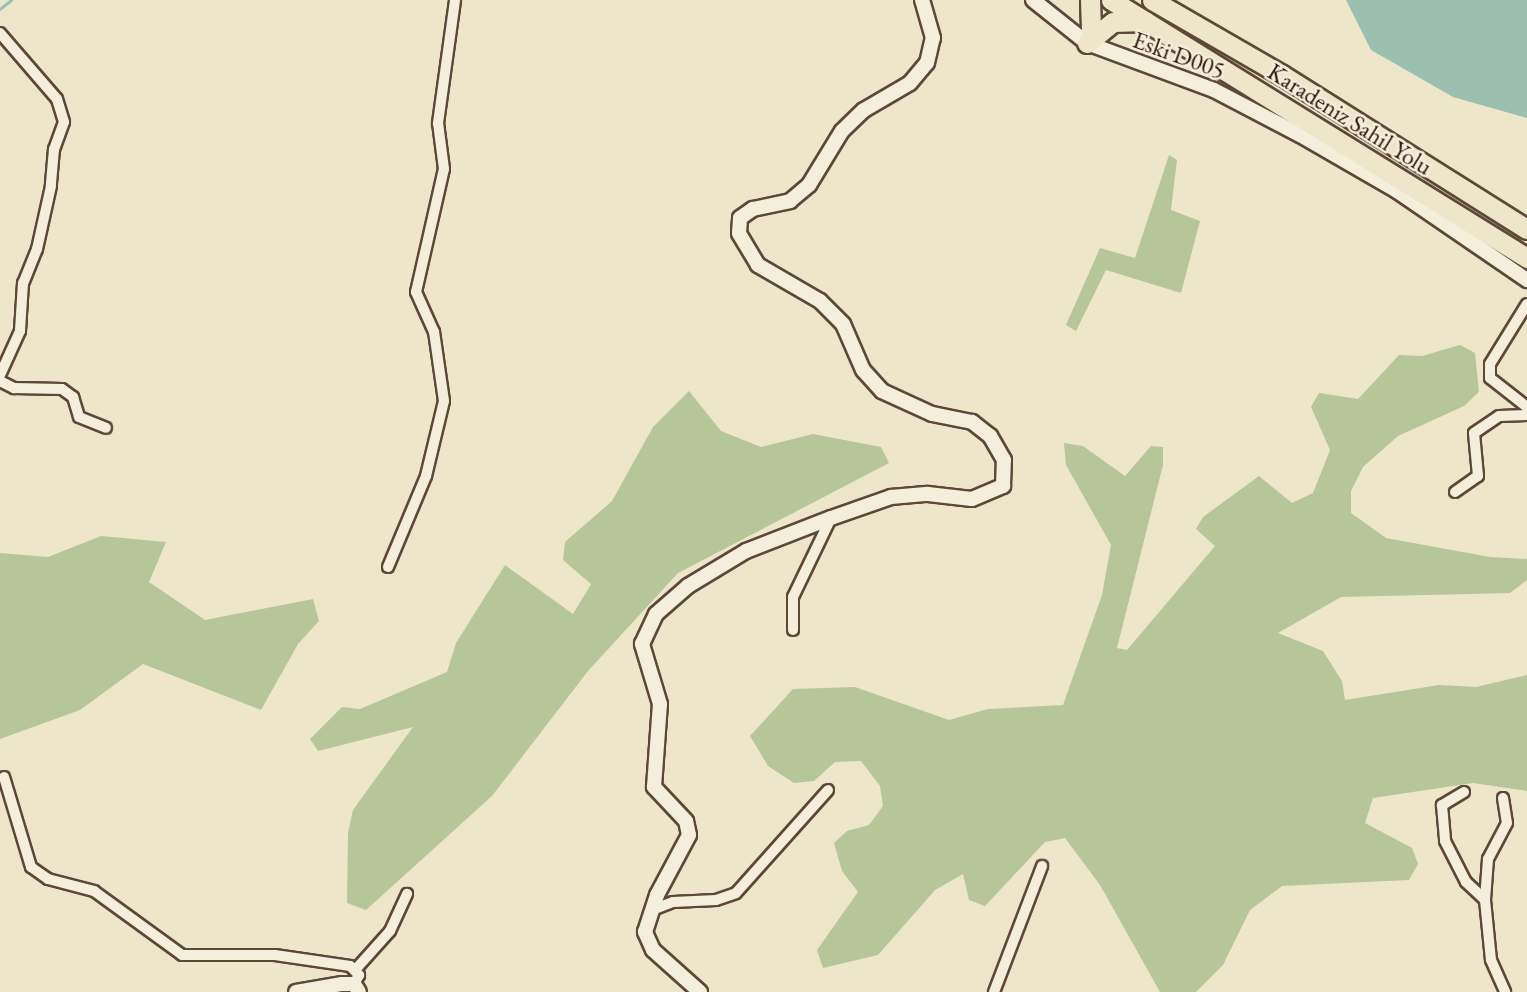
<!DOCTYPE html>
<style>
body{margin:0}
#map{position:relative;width:1527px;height:992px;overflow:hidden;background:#eee6c9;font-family:"EB Garamond",serif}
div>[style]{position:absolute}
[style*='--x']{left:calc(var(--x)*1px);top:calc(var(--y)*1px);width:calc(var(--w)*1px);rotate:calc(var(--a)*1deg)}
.green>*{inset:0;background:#b6c699}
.water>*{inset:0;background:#9bc0b0}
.stream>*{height:2.5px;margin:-1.25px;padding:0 1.25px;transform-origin:1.25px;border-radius:1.25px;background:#9bc0b0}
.roads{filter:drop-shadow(2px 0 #5c4838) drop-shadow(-2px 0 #5c4838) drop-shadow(0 2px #5c4838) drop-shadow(0 -2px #5c4838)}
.street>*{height:10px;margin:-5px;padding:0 5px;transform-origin:5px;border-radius:5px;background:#f4efdc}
.secondary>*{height:14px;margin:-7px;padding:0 7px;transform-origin:7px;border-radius:7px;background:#f4efdc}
.highway>*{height:19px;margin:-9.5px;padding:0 9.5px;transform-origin:9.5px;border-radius:9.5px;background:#eee6c9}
span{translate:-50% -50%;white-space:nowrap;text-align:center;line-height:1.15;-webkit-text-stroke:5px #f4efdc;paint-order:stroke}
.street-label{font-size:24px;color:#2b1408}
</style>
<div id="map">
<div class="green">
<i style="clip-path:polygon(1169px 155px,1177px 160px,1171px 210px,1200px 221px,1181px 293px,1106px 270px,1076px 331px,1066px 325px,1100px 248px,1135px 258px)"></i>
<i style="clip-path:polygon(1460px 345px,1475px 353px,1479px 392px,1464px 406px,1398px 436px,1363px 467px,1351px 491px,1351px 513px,1386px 538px,1490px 557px,1527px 559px,1527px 580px,1510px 593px,1341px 597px,1278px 633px,1323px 651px,1342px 681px,1345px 700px,1439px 685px,1476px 687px,1527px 675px,1527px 791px,1473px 783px,1373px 798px,1365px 823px,1412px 848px,1418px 864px,1409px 880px,1282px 886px,1250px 910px,1223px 965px,1196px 992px,1160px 992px,1100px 885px,1065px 838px,1045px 842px,985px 906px,969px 900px,963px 874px,935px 890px,878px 955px,823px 968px,817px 950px,858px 892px,842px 871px,834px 843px,847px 831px,869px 825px,883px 806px,880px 786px,861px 761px,835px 762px,814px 781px,794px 783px,768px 766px,750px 736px,793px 689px,855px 687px,949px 720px,988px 709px,1063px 705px,1102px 595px,1111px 545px,1066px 465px,1064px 443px,1083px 446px,1125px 476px,1151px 446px,1163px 447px,1163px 465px,1117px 648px,1127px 650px,1215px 546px,1196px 529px,1203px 517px,1259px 476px,1292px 503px,1313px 493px,1330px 450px,1311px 407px,1319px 393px,1358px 399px,1399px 355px,1422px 356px)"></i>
<i style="clip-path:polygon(689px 391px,721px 431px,761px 447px,813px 434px,881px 447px,889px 463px,678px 573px,588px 671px,492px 796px,366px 910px,347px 903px,348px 833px,353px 810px,413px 727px,318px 751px,310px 739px,342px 707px,360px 709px,447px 672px,456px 643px,505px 565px,573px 614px,591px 584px,563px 560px,565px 542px,612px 501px,653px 427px)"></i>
<i style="clip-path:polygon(101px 536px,166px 542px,149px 582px,205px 620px,313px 599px,319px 621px,298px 644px,261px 710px,143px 664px,80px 710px,0 739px,0 553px,48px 557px)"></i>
</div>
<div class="water">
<i style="clip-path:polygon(1346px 0,1527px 0,1527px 118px,1453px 97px,1371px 50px)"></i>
</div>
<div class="stream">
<i style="--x:0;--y:9;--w:14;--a:-39"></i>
</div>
<div class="roads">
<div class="street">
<i style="--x:0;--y:33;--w:87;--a:49.2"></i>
<i style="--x:57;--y:99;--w:24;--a:73"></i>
<i style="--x:64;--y:122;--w:29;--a:110"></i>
<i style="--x:54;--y:149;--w:37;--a:95"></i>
<i style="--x:51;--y:186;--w:65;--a:102.5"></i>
<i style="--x:37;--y:249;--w:37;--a:112"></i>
<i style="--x:23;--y:283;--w:48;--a:93.6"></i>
<i style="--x:20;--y:331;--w:48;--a:114.4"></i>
<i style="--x:1527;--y:304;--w:70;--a:121.7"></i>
<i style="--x:1490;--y:364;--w:14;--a:90"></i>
<i style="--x:1490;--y:378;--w:47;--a:38.1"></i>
<i style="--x:0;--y:381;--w:16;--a:27"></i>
<i style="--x:14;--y:388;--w:48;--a:1.2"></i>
<i style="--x:62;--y:389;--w:14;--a:36"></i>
<i style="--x:73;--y:397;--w:21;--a:73"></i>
<i style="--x:79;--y:417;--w:29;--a:22"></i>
<i style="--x:1455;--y:492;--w:28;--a:-35"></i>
<i style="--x:1478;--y:476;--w:43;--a:-95.3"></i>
<i style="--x:1474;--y:433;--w:30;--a:-34"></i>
<i style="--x:1499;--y:416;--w:28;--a:-2"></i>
<i style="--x:388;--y:567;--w:99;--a:-67.3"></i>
<i style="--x:426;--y:476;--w:77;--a:-76.5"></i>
<i style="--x:444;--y:401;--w:70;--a:-98.2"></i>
<i style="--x:434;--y:332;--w:44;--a:-114.2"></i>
<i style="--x:416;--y:292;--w:126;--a:-77.2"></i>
<i style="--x:444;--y:169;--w:46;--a:-97.4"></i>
<i style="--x:438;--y:123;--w:124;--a:-82.1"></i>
<i style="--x:793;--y:630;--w:33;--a:-90"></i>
<i style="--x:793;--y:597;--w:88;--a:-64.3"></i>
<i style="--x:4;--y:777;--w:94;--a:73.3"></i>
<i style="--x:31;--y:867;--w:21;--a:35"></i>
<i style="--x:48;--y:879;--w:48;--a:14.6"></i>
<i style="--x:94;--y:891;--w:109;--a:36"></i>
<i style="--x:182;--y:955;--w:93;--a:0"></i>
<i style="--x:275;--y:955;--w:76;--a:8.3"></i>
<i style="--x:350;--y:966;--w:13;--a:45"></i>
<i style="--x:359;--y:975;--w:10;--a:119"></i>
<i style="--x:1464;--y:792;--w:26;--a:149"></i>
<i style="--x:1442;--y:805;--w:36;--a:85"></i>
<i style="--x:1445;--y:841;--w:46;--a:62.9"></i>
<i style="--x:1466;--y:882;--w:26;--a:43"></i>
<i style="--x:1503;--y:798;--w:25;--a:81"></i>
<i style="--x:1507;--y:823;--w:41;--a:117.8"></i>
<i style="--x:1488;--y:859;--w:41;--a:94.2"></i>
<i style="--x:1485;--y:900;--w:60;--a:84.3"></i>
<i style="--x:1491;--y:960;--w:35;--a:66"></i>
<i style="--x:652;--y:910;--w:22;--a:-21"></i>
<i style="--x:673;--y:902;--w:43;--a:-2.7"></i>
<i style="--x:716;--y:900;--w:21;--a:-19"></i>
<i style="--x:736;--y:893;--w:138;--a:-48.2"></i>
<i style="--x:356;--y:969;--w:51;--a:-48.2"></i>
<i style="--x:390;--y:931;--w:41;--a:-65.3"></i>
<i style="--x:994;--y:992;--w:135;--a:-69.1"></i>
</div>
<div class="secondary">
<i style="--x:1033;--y:0;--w:69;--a:38.5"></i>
<i style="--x:1087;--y:43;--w:135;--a:20.3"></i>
<i style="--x:1214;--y:90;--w:97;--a:27.6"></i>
<i style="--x:1300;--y:135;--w:112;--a:30"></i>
<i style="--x:1397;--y:191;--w:158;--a:34.4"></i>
<i style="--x:296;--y:992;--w:47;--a:-9.9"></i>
<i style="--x:342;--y:984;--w:12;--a:0"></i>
<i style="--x:354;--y:984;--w:9;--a:58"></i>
<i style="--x:700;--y:992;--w:63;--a:-138.2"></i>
<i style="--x:653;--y:950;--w:20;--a:-114"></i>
<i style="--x:645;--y:932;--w:39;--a:-72"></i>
<i style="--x:657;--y:895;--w:68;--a:-61.9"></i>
<i style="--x:689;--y:835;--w:14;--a:-102"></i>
<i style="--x:686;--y:821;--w:47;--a:-133.3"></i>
<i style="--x:654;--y:787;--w:83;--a:-85.9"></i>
<i style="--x:660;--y:704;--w:63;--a:-106.7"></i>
<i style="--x:642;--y:644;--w:33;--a:-65"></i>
<i style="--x:656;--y:614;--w:43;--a:-41.2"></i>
<i style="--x:688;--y:586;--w:68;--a:-31.1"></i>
<i style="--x:746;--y:551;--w:91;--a:-21.2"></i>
<i style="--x:831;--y:518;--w:64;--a:-19.3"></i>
<i style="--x:891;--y:497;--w:37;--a:-5"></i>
<i style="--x:928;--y:494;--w:44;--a:6.5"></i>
<i style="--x:972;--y:499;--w:34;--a:-23"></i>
<i style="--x:1003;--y:486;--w:26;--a:-88"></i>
<i style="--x:1004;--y:460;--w:28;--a:-120"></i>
<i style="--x:990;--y:436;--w:23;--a:-142"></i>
<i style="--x:972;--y:422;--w:41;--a:-168.7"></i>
<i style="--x:932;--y:414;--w:55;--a:-155.3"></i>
<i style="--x:882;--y:391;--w:28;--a:-132"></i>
<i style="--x:863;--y:370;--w:50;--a:-113.5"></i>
<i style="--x:843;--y:324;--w:33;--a:-135"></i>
<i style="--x:820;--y:301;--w:72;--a:-149.9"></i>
<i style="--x:758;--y:265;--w:37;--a:-121"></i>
<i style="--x:739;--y:233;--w:15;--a:-86"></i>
<i style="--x:740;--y:218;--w:16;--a:-35"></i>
<i style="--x:753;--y:209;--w:38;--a:-12"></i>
<i style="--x:790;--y:201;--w:25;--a:-40"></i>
<i style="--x:809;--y:185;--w:63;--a:-58.6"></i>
<i style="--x:842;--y:131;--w:30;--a:-44"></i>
<i style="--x:864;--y:110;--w:53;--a:-30.4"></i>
<i style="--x:910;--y:83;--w:26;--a:-50"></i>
<i style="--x:927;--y:63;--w:26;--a:-77"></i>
<i style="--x:933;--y:38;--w:40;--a:-106"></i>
</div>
<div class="highway">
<i style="--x:1090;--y:0;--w:38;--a:88"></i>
<i style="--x:1111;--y:0;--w:490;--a:31.8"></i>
<i style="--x:1152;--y:0;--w:150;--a:30"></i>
<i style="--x:1282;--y:75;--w:289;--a:32.2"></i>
<i style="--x:1087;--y:43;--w:33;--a:-39"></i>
<i style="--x:1113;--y:22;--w:32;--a:-2"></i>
</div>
</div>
<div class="street-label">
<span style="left:1179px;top:55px;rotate:20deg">Eski D005</span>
<span style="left:1350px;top:119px;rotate:32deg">Karadeniz Sahil Yolu</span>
</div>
</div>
